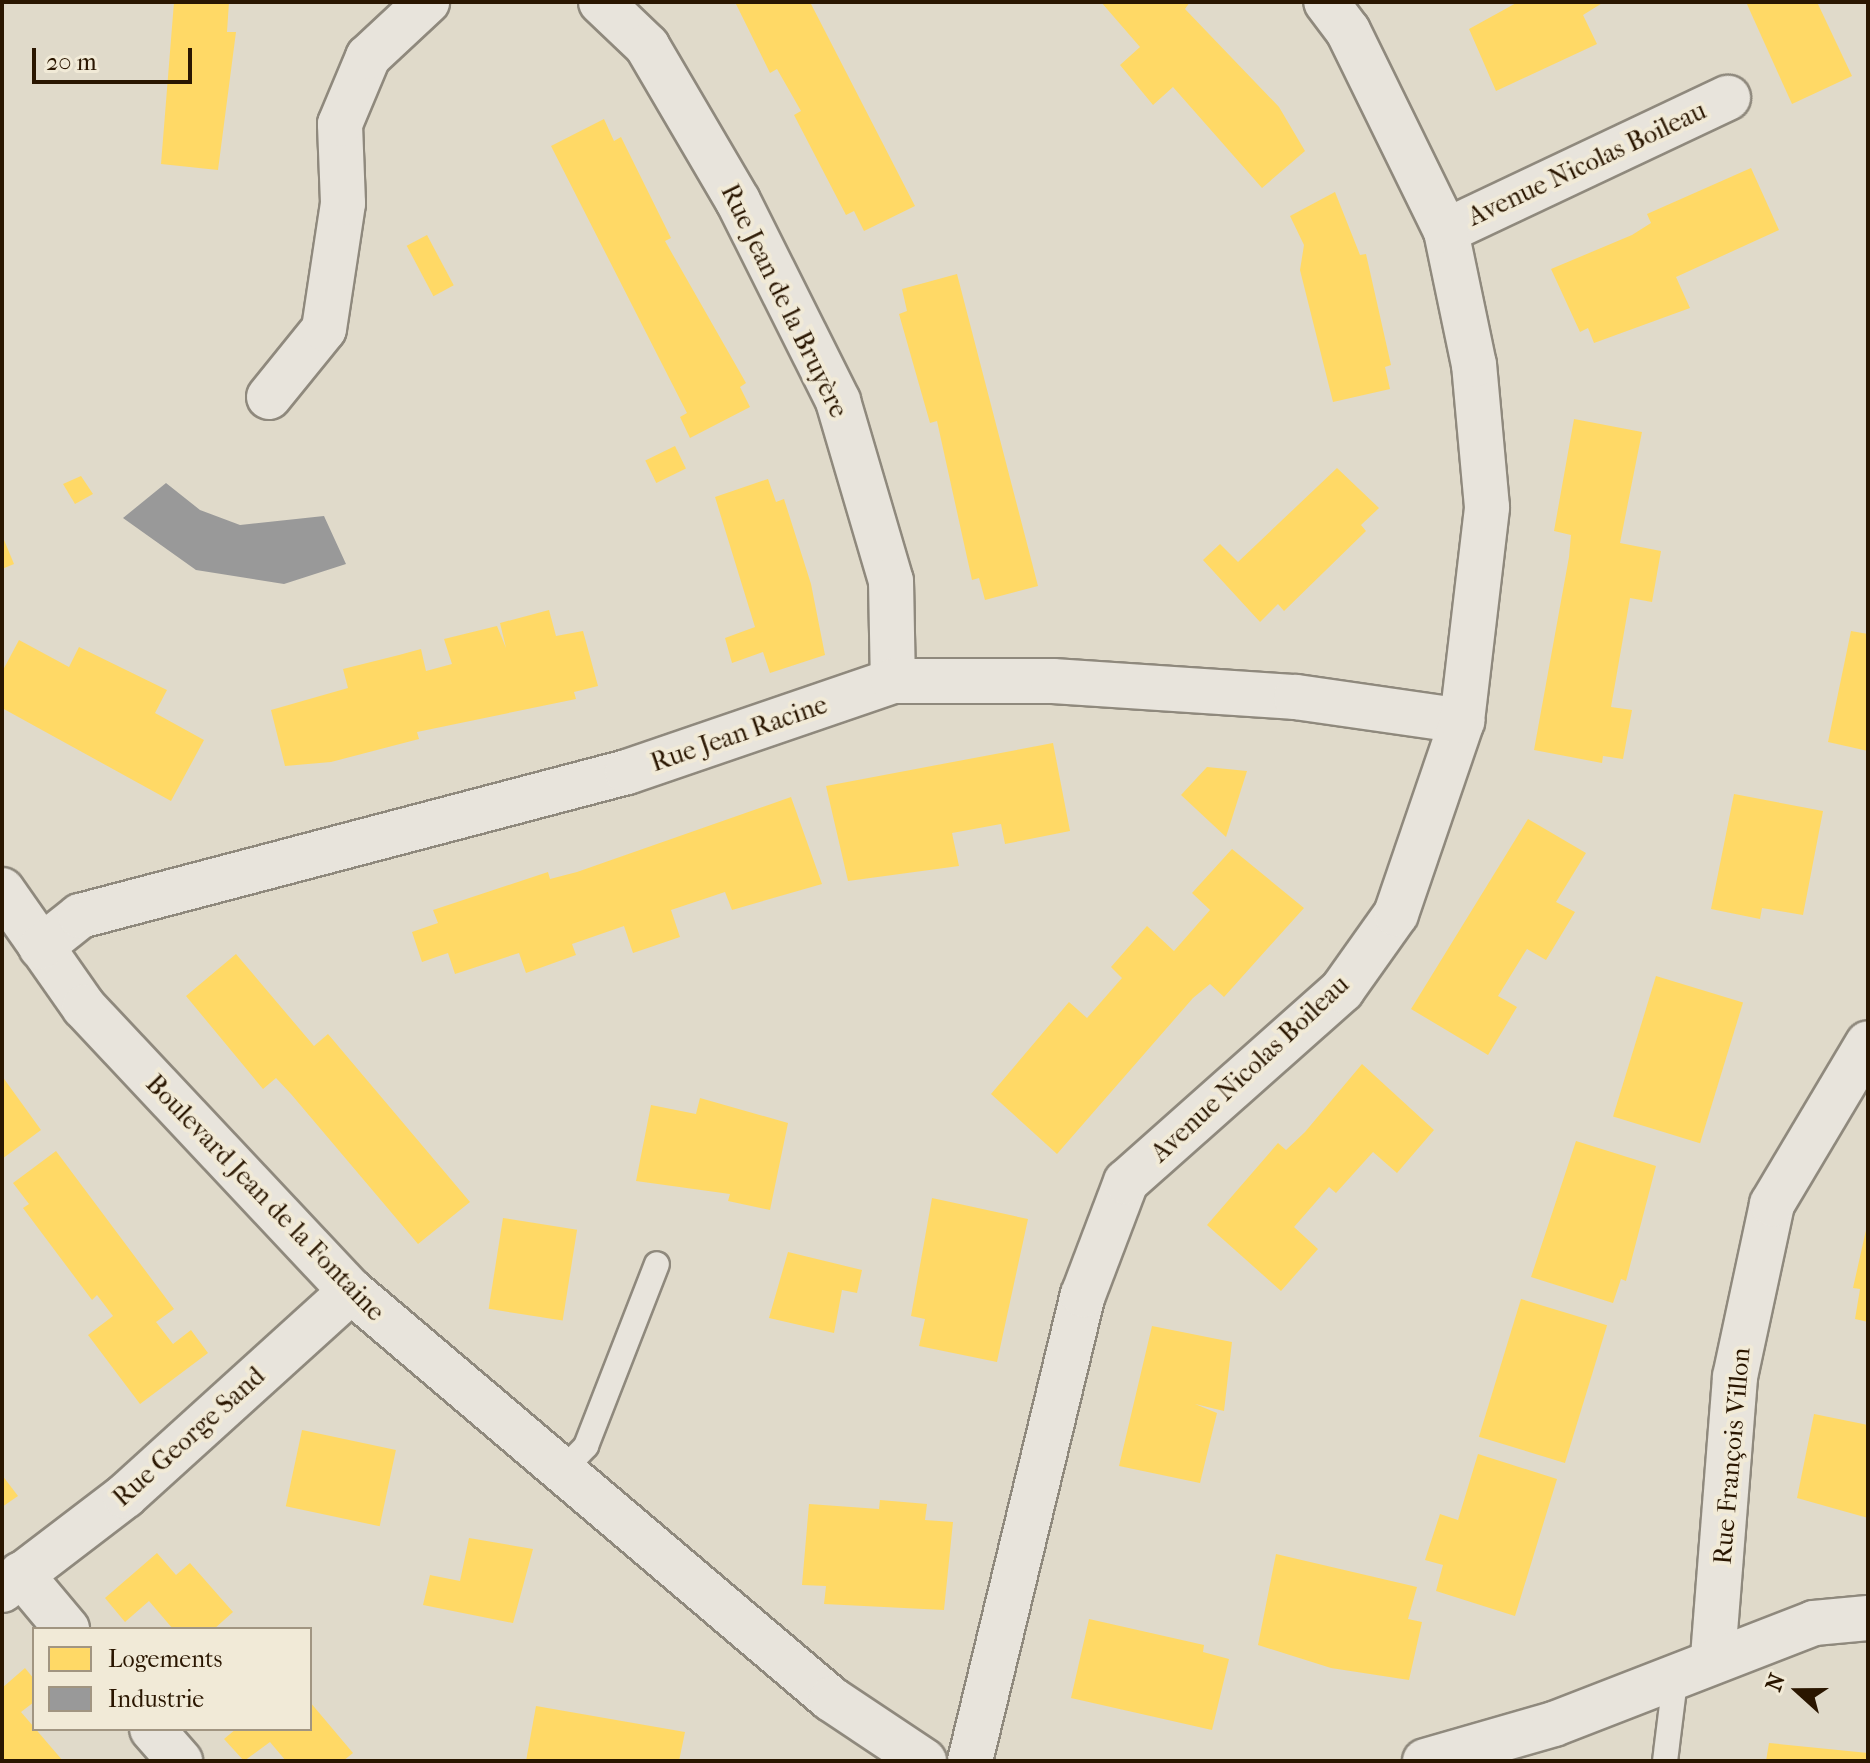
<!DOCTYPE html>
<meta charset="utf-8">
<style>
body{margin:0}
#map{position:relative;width:1870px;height:1763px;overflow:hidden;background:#e0daca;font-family:"IM FELL French Canon",serif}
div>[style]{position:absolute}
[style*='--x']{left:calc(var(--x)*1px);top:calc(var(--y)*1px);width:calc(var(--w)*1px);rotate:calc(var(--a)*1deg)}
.homes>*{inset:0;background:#ffd966;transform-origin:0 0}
.industry>*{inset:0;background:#999}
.roads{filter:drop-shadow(2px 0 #8f897d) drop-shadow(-2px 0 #8f897d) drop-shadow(0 2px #8f897d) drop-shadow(0 -2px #8f897d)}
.lane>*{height:24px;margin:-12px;padding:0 12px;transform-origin:12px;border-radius:12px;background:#e8e4dc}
.street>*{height:44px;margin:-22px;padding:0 22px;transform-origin:22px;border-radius:22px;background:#e8e4dc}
span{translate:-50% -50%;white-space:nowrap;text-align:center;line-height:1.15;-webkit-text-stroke:8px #f1ead7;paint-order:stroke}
.street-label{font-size:26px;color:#2a1600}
.frame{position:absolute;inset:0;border:4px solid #2a1600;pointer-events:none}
.legend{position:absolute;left:32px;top:1627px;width:280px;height:104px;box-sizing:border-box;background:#f1ead7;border:2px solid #a19581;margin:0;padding:10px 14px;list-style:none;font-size:24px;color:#2a1600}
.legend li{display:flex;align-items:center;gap:16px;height:40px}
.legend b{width:40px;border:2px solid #a19581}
.north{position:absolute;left:1758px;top:1651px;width:80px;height:80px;-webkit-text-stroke:6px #f1ead7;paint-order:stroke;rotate:291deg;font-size:22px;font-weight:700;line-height:32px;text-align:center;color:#2a1600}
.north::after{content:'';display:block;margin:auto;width:28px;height:36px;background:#2a1600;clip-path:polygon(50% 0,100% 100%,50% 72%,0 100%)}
.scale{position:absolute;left:32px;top:48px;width:160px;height:36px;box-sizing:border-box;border:4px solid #2a1600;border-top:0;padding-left:10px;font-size:24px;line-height:28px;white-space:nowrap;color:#2a1600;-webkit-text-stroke:6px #f1ead7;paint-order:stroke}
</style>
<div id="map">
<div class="homes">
<i style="clip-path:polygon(174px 2px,229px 2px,227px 32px,236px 32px,218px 170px,161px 164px)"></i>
<i style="clip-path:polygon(735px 2px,810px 2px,915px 206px,864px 231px,854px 211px,846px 215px,794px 115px,801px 111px,777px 69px,770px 73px)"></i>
<i style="clip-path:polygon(1101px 2px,1190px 2px,1185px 9px,1279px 107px,1305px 151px,1262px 188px,1173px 87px,1153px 105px,1120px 65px,1140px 47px)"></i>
<i style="clip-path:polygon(1518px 2px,1604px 2px,1583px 15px,1597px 44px,1496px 91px,1469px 29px)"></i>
<i style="clip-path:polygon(1746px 2px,1817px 2px,1852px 76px,1792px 104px)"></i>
<i style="clip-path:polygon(604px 119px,614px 141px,621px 137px,671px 238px,665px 241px,746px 383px,740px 387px,750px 407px,690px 438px,680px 417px,687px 413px,551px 146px)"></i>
<i style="clip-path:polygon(1751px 168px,1779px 230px,1676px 277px,1690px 308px,1594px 343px,1588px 328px,1580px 332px,1551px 269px,1632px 235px,1651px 223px,1647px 214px)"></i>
<i style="clip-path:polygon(1335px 192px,1360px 255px,1366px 254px,1391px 365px,1385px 367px,1390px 389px,1333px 402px,1300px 270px,1304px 245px,1290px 216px)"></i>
<i style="left:427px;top:235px;width:57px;height:23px;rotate:62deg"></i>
<i style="clip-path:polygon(957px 274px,1038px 586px,985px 600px,979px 578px,972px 580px,937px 421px,930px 423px,899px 314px,907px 311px,902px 289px)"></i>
<i style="clip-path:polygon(1574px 419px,1642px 432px,1620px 543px,1661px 551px,1652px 602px,1630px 598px,1611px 707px,1632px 710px,1623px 759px,1603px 756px,1602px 763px,1534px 750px,1569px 557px,1571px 535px,1554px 531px)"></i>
<i style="left:675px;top:446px;width:25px;height:33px;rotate:64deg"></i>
<i style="clip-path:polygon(1337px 468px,1379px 508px,1361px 525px,1366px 531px,1284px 611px,1278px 604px,1260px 622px,1203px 560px,1220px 544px,1238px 562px)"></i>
<i style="clip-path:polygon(81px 476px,93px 494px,75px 504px,63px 484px)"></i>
<i style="clip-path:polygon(768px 479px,776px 502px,784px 499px,811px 584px,825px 655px,770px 673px,763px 652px,732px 663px,725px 638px,755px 627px,715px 497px)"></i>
<i style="clip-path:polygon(2px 535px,14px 564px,2px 569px)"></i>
<i style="clip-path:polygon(549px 610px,556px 636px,583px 631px,598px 686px,574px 692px,576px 699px,417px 732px,419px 739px,331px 762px,285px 766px,271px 710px,348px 688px,343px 669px,399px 655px,421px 649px,426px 671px,452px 664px,444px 639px,497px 626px,506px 648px,500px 623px)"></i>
<i style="clip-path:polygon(1851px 631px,1868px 634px,1868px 751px,1828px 742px)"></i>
<i style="clip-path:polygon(19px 640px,69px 667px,79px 647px,167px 690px,155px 713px,204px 740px,171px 801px,2px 708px,2px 672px)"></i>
<i style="clip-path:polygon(1053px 743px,1070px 831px,1005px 844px,1001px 824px,952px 833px,959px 866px,848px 881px,826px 786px)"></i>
<i style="clip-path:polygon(1207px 767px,1247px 771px,1226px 837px,1181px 795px)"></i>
<i style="clip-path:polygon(1734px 794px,1823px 811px,1803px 915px,1762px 908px,1760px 919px,1711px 909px)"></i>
<i style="clip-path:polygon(791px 797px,822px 884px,732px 910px,725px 892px,671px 910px,680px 937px,633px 953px,624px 926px,572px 944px,576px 955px,526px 973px,519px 953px,455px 974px,448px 953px,422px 962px,412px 932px,438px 923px,433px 910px,548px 872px,550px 879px,577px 872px)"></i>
<i style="clip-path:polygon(1528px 819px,1586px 853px,1556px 902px,1575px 912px,1546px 960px,1527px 949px,1498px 996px,1517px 1007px,1488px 1055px,1411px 1009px)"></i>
<i style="clip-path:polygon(1232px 849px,1304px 908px,1224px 997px,1210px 984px,1193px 998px,1057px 1154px,991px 1094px,1069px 1002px,1087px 1018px,1122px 978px,1111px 967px,1147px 926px,1174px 951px,1210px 910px,1192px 893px)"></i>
<i style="clip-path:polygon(236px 954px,314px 1046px,328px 1034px,470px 1202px,418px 1244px,291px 1094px,276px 1078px,263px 1089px,186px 996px)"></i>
<i style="left:1656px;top:976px;width:91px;height:147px;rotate:17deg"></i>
<i style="clip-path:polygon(1362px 1064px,1434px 1130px,1397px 1173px,1373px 1152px,1336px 1193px,1329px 1187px,1294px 1227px,1318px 1249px,1281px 1291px,1207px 1225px,1278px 1143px,1286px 1150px,1305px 1132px)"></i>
<i style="clip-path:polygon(2px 1076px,41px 1130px,2px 1159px)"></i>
<i style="clip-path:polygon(700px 1098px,788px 1123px,770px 1210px,728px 1201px,730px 1194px,636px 1181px,651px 1105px,696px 1114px)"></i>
<i style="clip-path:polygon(1576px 1141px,1656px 1166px,1626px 1281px,1621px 1279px,1613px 1303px,1531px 1277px)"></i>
<i style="clip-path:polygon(56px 1151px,174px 1309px,156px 1322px,173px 1344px,191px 1330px,208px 1353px,140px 1404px,88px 1335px,113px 1316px,97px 1295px,92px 1300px,23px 1208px,29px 1204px,13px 1183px)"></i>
<i style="clip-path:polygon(932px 1198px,1028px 1219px,997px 1362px,919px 1346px,925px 1319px,911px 1316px)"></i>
<i style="left:503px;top:1218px;width:75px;height:92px;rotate:9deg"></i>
<i style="clip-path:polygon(1868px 1221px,1868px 1322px,1855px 1319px,1860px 1289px,1853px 1288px)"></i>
<i style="clip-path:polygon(788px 1252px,862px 1270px,857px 1293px,842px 1290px,834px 1333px,769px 1318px)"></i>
<i style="left:1521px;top:1299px;width:90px;height:144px;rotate:17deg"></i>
<i style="clip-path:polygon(1152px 1326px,1232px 1342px,1224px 1411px,1195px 1404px,1217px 1413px,1200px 1483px,1119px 1466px)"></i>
<i style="clip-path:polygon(1814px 1414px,1868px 1425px,1868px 1518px,1797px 1498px)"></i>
<i style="left:302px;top:1430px;width:96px;height:78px;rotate:12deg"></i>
<i style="clip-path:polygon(1478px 1454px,1557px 1479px,1515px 1616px,1436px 1591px,1443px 1565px,1425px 1560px,1440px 1514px,1458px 1520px)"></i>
<i style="clip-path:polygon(2px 1475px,18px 1496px,2px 1507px)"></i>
<i style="clip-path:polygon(880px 1500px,927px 1504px,925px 1520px,953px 1522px,944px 1610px,824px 1604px,826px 1586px,802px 1585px,809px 1504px,879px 1509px)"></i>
<i style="clip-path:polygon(469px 1538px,533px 1549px,513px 1623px,423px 1605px,430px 1575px,460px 1581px)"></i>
<i style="clip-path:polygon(157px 1553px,176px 1575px,190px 1563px,233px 1612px,214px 1629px,173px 1629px,149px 1601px,125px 1622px,105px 1598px)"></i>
<i style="clip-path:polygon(1276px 1554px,1417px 1587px,1408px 1619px,1422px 1622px,1409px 1680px,1331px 1668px,1258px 1645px)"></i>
<i style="clip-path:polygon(1089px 1619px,1204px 1645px,1203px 1652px,1229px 1659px,1212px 1730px,1071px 1698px)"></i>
<i style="clip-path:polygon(25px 1668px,34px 1679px,34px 1702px,21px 1712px,63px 1761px,2px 1761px,2px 1688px)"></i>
<i style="clip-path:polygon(310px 1702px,353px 1753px,343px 1761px,286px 1761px,270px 1742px,244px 1761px,224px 1739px,236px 1729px,310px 1729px)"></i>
<i style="clip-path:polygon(536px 1706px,685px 1732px,679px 1761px,526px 1761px)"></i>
<i style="clip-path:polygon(1769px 1743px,1868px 1753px,1868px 1761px,1766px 1761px)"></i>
</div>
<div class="industry">
<i style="clip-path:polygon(166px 483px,200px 510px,240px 525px,324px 516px,346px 564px,284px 584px,196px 570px,123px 518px)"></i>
</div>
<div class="roads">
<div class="lane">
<i style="--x:564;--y:1469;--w:32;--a:-46"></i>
<i style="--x:586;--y:1446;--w:195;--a:-68.7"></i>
<i style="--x:1665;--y:1761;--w:89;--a:-82.9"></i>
</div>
<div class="street">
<i style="--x:601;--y:2;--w:64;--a:43.7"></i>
<i style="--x:647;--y:46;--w:180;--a:59.6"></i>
<i style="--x:738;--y:201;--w:224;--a:63.4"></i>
<i style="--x:838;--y:401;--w:188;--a:73.6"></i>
<i style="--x:891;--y:581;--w:100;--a:88.9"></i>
<i style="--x:1446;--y:231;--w:312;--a:-25.3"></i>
<i style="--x:269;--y:397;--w:87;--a:-51"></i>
<i style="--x:324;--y:329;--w:127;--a:-81.4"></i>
<i style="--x:343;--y:203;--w:79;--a:-92.2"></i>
<i style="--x:340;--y:124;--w:73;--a:-67.3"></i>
<i style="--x:368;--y:57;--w:81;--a:-43"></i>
<i style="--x:2;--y:890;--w:143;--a:55"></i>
<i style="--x:84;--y:1007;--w:390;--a:46.8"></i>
<i style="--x:351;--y:1291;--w:630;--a:40.36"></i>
<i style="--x:831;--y:1699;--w:112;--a:33.7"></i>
<i style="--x:41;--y:947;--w:50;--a:-38.5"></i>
<i style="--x:80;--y:916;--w:566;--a:-14.75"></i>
<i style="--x:627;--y:772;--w:281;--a:-18.9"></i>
<i style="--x:893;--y:681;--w:160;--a:0"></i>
<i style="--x:1053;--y:681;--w:244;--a:3.8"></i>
<i style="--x:1296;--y:697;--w:168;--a:8.2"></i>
<i style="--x:21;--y:1574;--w:72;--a:50.1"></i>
<i style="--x:2;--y:1590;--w:155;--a:-37.4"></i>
<i style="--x:125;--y:1496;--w:305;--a:-42.2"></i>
<i style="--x:1713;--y:1657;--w:281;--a:-85.5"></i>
<i style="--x:1735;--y:1377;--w:177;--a:-77.9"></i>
<i style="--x:1772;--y:1204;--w:187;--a:-59.2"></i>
<i style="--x:152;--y:1729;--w:43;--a:48.8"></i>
<i style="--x:970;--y:1761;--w:480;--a:-76.4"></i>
<i style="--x:1083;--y:1295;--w:121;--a:-69.2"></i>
<i style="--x:1126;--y:1182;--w:289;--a:-41.6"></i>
<i style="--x:1342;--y:990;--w:93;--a:-54.6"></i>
<i style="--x:1396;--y:914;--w:204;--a:-71.1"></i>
<i style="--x:1462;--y:721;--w:215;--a:-83.3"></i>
<i style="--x:1487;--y:507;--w:143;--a:-95.2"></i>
<i style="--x:1474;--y:365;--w:137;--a:-101.8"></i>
<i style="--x:1446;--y:231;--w:223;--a:-116.1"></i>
<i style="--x:1348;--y:31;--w:36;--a:-127"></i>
<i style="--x:1425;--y:1761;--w:134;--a:-16"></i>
<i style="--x:1554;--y:1724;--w:279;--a:-21.2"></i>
<i style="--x:1814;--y:1623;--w:54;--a:-5.3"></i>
</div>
</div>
<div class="street-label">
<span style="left:1587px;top:164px;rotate:-25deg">Avenue Nicolas Boileau</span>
<span style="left:784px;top:301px;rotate:64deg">Rue Jean de la Bruyère</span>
<span style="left:739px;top:734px;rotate:-19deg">Rue Jean Racine</span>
<span style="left:1250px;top:1069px;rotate:-43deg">Avenue Nicolas Boileau</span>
<span style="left:265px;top:1198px;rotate:46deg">Boulevard Jean de la Fontaine</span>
<span style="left:189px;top:1437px;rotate:-42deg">Rue George Sand</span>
<span style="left:1732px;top:1456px;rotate:-85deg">Rue François Villon</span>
</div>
<div class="frame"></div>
<ul class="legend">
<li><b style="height:22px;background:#ffd966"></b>Logements</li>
<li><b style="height:22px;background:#999"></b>Industrie</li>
</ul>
<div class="north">N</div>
<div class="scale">20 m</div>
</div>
